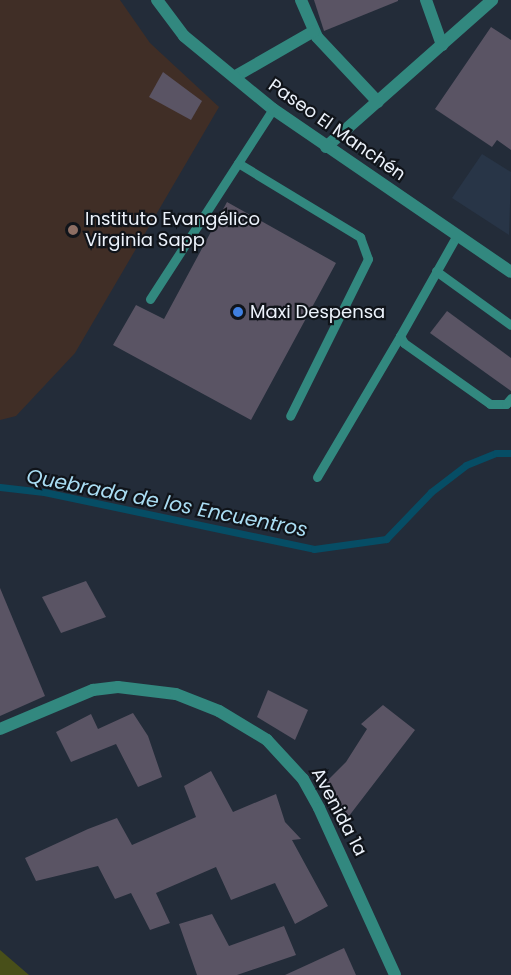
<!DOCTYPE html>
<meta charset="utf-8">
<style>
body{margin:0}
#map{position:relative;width:511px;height:975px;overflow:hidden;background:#232c39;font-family:Poppins,sans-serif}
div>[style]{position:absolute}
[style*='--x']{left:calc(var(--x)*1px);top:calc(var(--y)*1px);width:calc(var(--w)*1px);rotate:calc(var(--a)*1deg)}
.built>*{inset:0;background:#283547}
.education>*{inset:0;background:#402e26}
.green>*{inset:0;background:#484f19}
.stream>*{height:7px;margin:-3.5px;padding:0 3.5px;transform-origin:3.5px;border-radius:3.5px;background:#064d65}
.building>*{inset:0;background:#5a5464}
.service>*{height:9px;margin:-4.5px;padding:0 4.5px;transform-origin:4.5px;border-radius:4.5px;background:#32887f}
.minor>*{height:12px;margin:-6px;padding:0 6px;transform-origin:6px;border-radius:6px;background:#32887f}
.tertiary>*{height:12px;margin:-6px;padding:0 6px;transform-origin:6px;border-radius:6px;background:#32887f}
.dots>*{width:16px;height:16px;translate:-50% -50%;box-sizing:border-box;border:3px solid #10141a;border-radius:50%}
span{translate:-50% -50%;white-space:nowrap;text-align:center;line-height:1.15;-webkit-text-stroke:4.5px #10141a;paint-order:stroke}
.street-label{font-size:18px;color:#ecf2fb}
.poi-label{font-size:18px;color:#ecf2fb}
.left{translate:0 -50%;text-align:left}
.water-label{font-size:20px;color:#aaddf3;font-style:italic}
</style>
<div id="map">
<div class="built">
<i style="clip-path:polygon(482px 154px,511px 172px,509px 235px,452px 198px)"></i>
</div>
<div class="education">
<i style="clip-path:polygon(0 0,120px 0,150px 43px,219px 107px,75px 353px,16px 416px,0 420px)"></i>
</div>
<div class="green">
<i style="clip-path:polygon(0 950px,29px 975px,0 975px)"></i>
</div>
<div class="stream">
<i style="--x:0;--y:487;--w:44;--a:6.5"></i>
<i style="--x:44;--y:492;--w:276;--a:11.9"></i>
<i style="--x:314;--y:549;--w:73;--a:-7.9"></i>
<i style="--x:386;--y:539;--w:65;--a:-46.2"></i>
<i style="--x:431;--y:492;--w:44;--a:-37.6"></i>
<i style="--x:466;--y:465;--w:32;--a:-22"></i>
<i style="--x:496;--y:453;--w:15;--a:0"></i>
</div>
<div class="building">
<i style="clip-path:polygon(314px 0,398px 0,398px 1px,324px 31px)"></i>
<i style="clip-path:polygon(491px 27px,511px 40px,511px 150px,497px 140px,492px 147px,435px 109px)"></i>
<i style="clip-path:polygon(163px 72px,202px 101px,191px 120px,149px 97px)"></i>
<i style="clip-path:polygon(227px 202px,336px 263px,251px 420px,113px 345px,136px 305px,164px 319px)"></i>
<i style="clip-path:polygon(447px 311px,511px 358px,511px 391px,430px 333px)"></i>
<i style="clip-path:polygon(86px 581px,106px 617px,61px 633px,42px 597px)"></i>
<i style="clip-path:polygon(0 588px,45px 696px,0 716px)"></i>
<i style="clip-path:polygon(268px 690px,308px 710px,295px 740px,257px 717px)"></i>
<i style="clip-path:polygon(383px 705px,415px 730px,349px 816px,323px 785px,346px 762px,367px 729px,361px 724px)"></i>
<i style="clip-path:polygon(133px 713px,148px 736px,162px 777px,138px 787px,116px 744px,71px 762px,56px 732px,91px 714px,98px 729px)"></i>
<i style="clip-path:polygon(211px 771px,233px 812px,276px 794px,285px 822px,301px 839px,292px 840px,328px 906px,295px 924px,275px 883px,231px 900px,216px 867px,156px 893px,170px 923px,150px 930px,131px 893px,115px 899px,98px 866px,36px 881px,25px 858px,88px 829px,117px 818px,132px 845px,196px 817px,184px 786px)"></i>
<i style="clip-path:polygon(212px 914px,229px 946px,284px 926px,296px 955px,237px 975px,197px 975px,179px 924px)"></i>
<i style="clip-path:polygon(344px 948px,356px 975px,285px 975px)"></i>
</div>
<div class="service">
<i style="--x:238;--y:163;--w:143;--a:31.2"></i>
<i style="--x:360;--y:237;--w:23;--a:70"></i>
<i style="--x:368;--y:259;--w:175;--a:116.4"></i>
<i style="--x:457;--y:235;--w:116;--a:119.4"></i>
<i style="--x:400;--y:336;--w:8;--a:60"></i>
<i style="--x:404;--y:343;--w:105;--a:35.3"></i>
<i style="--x:490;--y:404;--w:16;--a:0"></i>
<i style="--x:506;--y:404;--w:8;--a:-50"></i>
<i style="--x:436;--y:271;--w:92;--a:35.8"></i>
<i style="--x:150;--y:299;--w:226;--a:-57.1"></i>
<i style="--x:317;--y:477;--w:164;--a:-59.5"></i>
</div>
<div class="minor">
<i style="--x:301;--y:0;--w:40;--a:66.6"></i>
<i style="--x:317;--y:37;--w:89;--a:46.8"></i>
<i style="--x:426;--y:0;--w:48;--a:70.4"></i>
<i style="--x:234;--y:77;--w:92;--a:-29.9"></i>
<i style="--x:326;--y:147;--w:222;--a:-41.5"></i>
<i style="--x:0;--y:729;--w:101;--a:-22.8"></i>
<i style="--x:93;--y:690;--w:25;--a:-7"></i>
<i style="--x:118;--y:687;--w:58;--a:6.9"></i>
<i style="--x:176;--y:694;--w:46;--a:21.6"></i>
<i style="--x:219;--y:711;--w:56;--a:31.1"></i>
<i style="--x:267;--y:740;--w:53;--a:47.3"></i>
<i style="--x:303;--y:779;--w:33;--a:61"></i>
<i style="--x:319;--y:808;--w:183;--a:65.5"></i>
</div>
<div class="tertiary">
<i style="--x:157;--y:0;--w:45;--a:53.1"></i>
<i style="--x:184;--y:36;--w:115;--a:39.4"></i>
<i style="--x:273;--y:109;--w:288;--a:34.4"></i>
</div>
<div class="dots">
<i style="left:73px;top:230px;background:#8d6e63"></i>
<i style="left:238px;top:312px;background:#3f7fe0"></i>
</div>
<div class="street-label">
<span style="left:337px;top:130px;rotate:35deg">Paseo El Manchén</span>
<span style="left:339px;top:812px;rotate:62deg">Avenida 1a</span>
</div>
<div class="poi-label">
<span class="left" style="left:85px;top:230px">Instituto Evangélico<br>Virginia Sapp</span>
<span class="left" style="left:250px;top:312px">Maxi Despensa</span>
</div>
<div class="water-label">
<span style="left:167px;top:503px;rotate:11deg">Quebrada de los Encuentros</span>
</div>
</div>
